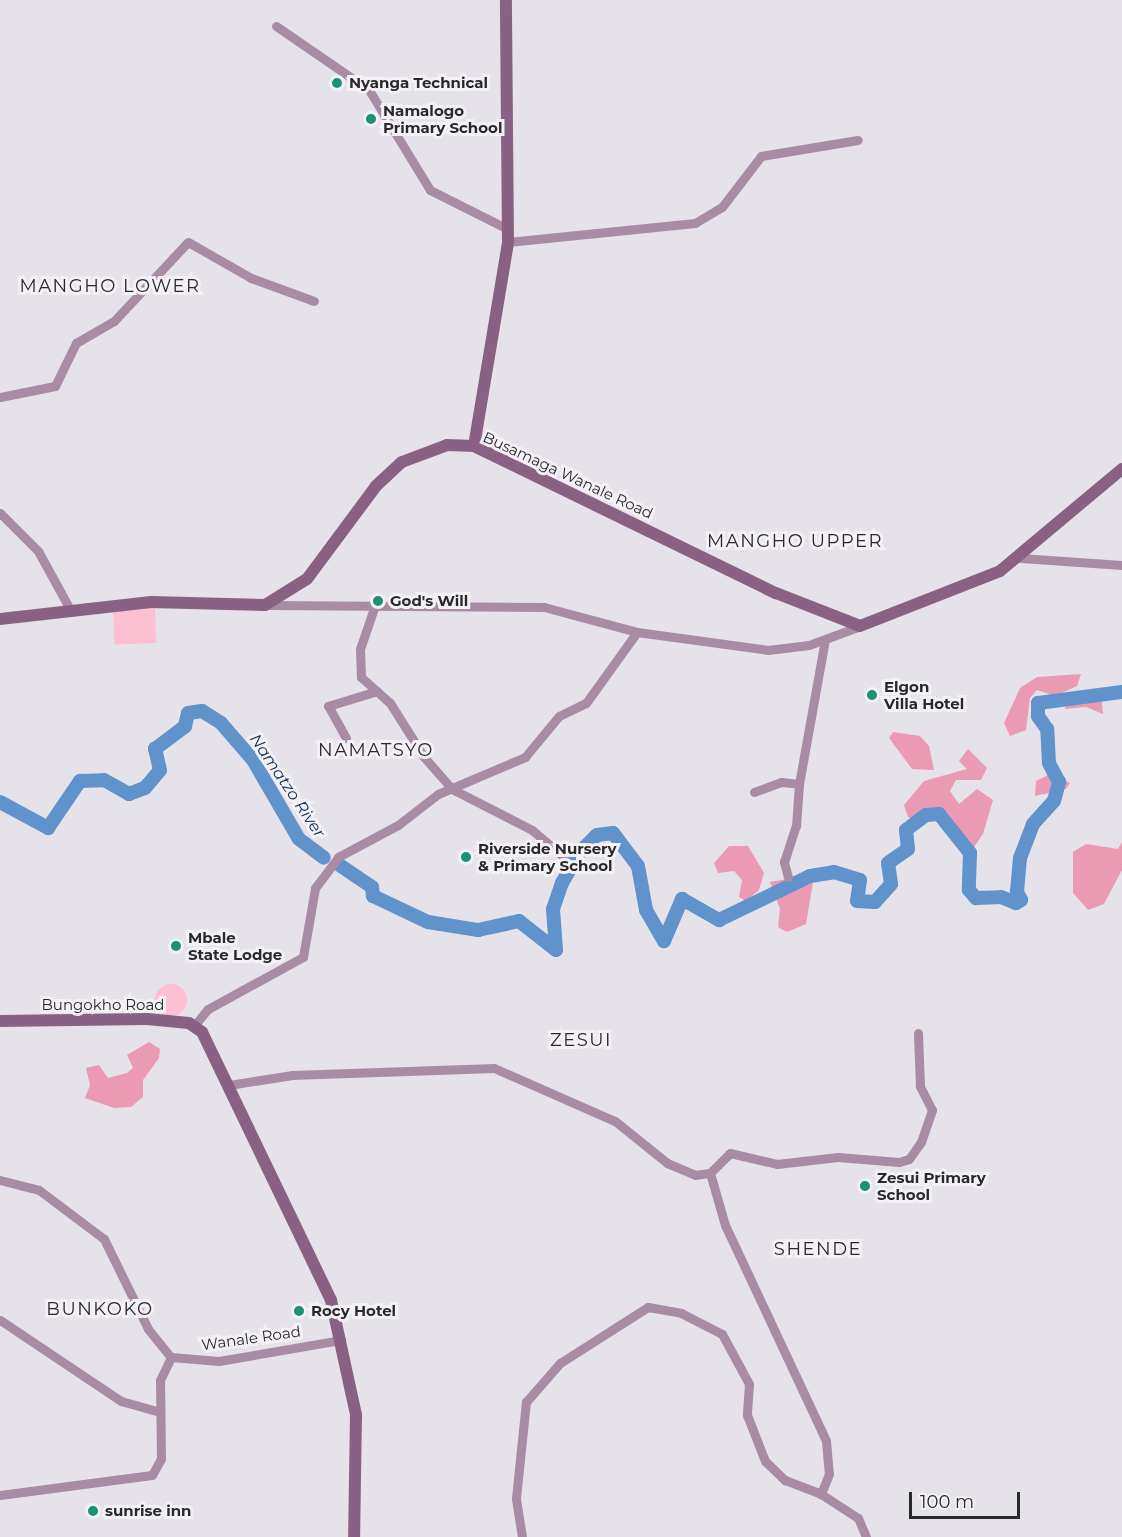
<!DOCTYPE html>
<style>
body{margin:0}
#map{position:relative;width:1122px;height:1537px;overflow:hidden;background:#e5e2e9;font-family:Montserrat,sans-serif}
div>[style]{position:absolute}
[style*='--x']{left:calc(var(--x)*1px);top:calc(var(--y)*1px);width:calc(var(--w)*1px);rotate:calc(var(--a)*1deg)}
.green>*{inset:0;background:#fdbfd2;transform-origin:0 0}
.round{border-radius:50%}
.forest>*{inset:0;background:#eb9ab4}
.river>*{height:14px;margin:-7px;padding:0 7px;transform-origin:7px;border-radius:7px;background:#6092cc}
.street>*{height:9px;margin:-4.5px;padding:0 4.5px;transform-origin:4.5px;border-radius:4.5px;background:#a88ca3}
.secondary>*{height:12px;margin:-6px;padding:0 6px;transform-origin:6px;border-radius:6px;background:#896283}
.dots>*{width:16px;height:16px;translate:-50% -50%;box-sizing:border-box;border:3px solid #f3f0f6;border-radius:50%}
span{translate:-50% -50%;white-space:nowrap;text-align:center;line-height:1.15;-webkit-text-stroke:6px #f3f0f6;paint-order:stroke}
.poi-label{font-size:15px;color:#29282a;font-weight:700}
.left{translate:0 -50%;text-align:left}
.street-label{font-size:15px;color:#29282a}
.water-label{font-size:16px;color:#0c3157;font-style:italic}
.quarter-label{font-size:18px;color:#2a282d;letter-spacing:1.5px}
.scale{position:absolute;left:909px;top:1492px;width:111px;height:27px;box-sizing:border-box;border:3px solid #29282a;border-top:0;padding-left:8px;font-size:18px;line-height:21px;white-space:nowrap;color:#29282a;-webkit-text-stroke:4px #f3f0f6;paint-order:stroke}
</style>
<div id="map">
<div class="green">
<i style="left:155px;top:607px;width:36px;height:42px;rotate:88deg"></i>
<i class="round" style="left:155px;top:984px;width:32px;height:32px"></i>
</div>
<div class="forest">
<i style="clip-path:polygon(1081px 674px,1077px 686px,1055px 696px,1037px 690px,1030px 698px,1026px 730px,1010px 736px,1004px 723px,1020px 688px,1037px 677px)"></i>
<i style="clip-path:polygon(1088px 695px,1102px 702px,1103px 714px,1086px 707px,1065px 709px,1068px 697px)"></i>
<i style="clip-path:polygon(893px 732px,920px 736px,929px 746px,934px 770px,912px 769px,889px 738px)"></i>
<i style="clip-path:polygon(968px 749px,987px 768px,981px 780px,956px 780px,950px 791px,959px 804px,977px 789px,993px 800px,983px 834px,970px 853px,939px 814px,916px 820px,908px 817px,904px 805px,924px 781px,967px 769px,959px 761px)"></i>
<i style="clip-path:polygon(1050px 774px,1070px 783px,1066px 789px,1035px 796px,1036px 781px)"></i>
<i style="clip-path:polygon(1122px 842px,1122px 870px,1104px 904px,1088px 910px,1073px 893px,1073px 852px,1086px 844px,1118px 849px)"></i>
<i style="clip-path:polygon(729px 846px,748px 846px,764px 873px,759px 890px,746px 901px,739px 897px,742px 880px,734px 871px,718px 873px,714px 863px)"></i>
<i style="clip-path:polygon(803px 876px,813px 882px,806px 924px,787px 932px,778px 927px,780px 909px,770px 882px)"></i>
<i style="clip-path:polygon(149px 1042px,160px 1049px,159px 1058px,143px 1080px,143px 1097px,131px 1107px,114px 1108px,85px 1098px,90px 1085px,86px 1068px,99px 1065px,108px 1078px,127px 1073px,133px 1068px,127px 1055px)"></i>
</div>
<div class="river">
<i style="--x:0;--y:802;--w:55;--a:28.4"></i>
<i style="--x:48;--y:828;--w:57;--a:-55.8"></i>
<i style="--x:80;--y:781;--w:24;--a:-2"></i>
<i style="--x:104;--y:780;--w:29;--a:29"></i>
<i style="--x:129;--y:794;--w:17;--a:-21"></i>
<i style="--x:145;--y:788;--w:23;--a:-50"></i>
<i style="--x:160;--y:770;--w:22;--a:-103"></i>
<i style="--x:155;--y:749;--w:38;--a:-37"></i>
<i style="--x:185;--y:726;--w:13;--a:-77"></i>
<i style="--x:188;--y:713;--w:14;--a:-8"></i>
<i style="--x:202;--y:711;--w:22;--a:32"></i>
<i style="--x:221;--y:723;--w:49;--a:49.1"></i>
<i style="--x:253;--y:760;--w:91;--a:59.8"></i>
<i style="--x:299;--y:839;--w:31;--a:37"></i>
<i style="--x:338;--y:864;--w:41;--a:34.1"></i>
<i style="--x:372;--y:887;--w:9;--a:84"></i>
<i style="--x:373;--y:896;--w:61;--a:25.3"></i>
<i style="--x:428;--y:922;--w:51;--a:9.1"></i>
<i style="--x:478;--y:930;--w:42;--a:-12.4"></i>
<i style="--x:519;--y:921;--w:47;--a:38.1"></i>
<i style="--x:556;--y:950;--w:41;--a:-94.2"></i>
<i style="--x:553;--y:909;--w:28;--a:-71"></i>
<i style="--x:562;--y:883;--w:34;--a:-60"></i>
<i style="--x:579;--y:853;--w:25;--a:-45"></i>
<i style="--x:597;--y:835;--w:16;--a:-7"></i>
<i style="--x:613;--y:833;--w:41;--a:52.9"></i>
<i style="--x:638;--y:866;--w:45;--a:79.7"></i>
<i style="--x:646;--y:910;--w:36;--a:60"></i>
<i style="--x:664;--y:941;--w:46;--a:-66.8"></i>
<i style="--x:682;--y:899;--w:43;--a:29.6"></i>
<i style="--x:719;--y:920;--w:101;--a:-25.8"></i>
<i style="--x:810;--y:876;--w:24;--a:-9"></i>
<i style="--x:834;--y:872;--w:27;--a:17"></i>
<i style="--x:860;--y:880;--w:21;--a:98"></i>
<i style="--x:857;--y:901;--w:18;--a:3"></i>
<i style="--x:875;--y:902;--w:24;--a:-48"></i>
<i style="--x:891;--y:884;--w:21;--a:-98"></i>
<i style="--x:888;--y:863;--w:24;--a:-35"></i>
<i style="--x:908;--y:849;--w:19;--a:-96"></i>
<i style="--x:906;--y:830;--w:25;--a:-37"></i>
<i style="--x:926;--y:815;--w:13;--a:-4"></i>
<i style="--x:939;--y:814;--w:50;--a:51.5"></i>
<i style="--x:970;--y:853;--w:37;--a:92"></i>
<i style="--x:969;--y:890;--w:11;--a:49"></i>
<i style="--x:976;--y:898;--w:25;--a:-2"></i>
<i style="--x:1001;--y:897;--w:16;--a:22"></i>
<i style="--x:1016;--y:903;--w:6;--a:-31"></i>
<i style="--x:1021;--y:900;--w:9;--a:-117"></i>
<i style="--x:1017;--y:892;--w:34;--a:-85"></i>
<i style="--x:1020;--y:858;--w:36;--a:-69"></i>
<i style="--x:1033;--y:824;--w:31;--a:-48"></i>
<i style="--x:1054;--y:801;--w:20;--a:-75"></i>
<i style="--x:1059;--y:782;--w:21;--a:-118"></i>
<i style="--x:1049;--y:763;--w:34;--a:-93"></i>
<i style="--x:1047;--y:729;--w:16;--a:-125"></i>
<i style="--x:1038;--y:716;--w:13;--a:-90"></i>
<i style="--x:1038;--y:703;--w:85;--a:-7.5"></i>
</div>
<div class="street">
<i style="--x:276;--y:26;--w:113;--a:34.5"></i>
<i style="--x:369;--y:90;--w:117;--a:58.6"></i>
<i style="--x:430;--y:190;--w:83;--a:26.6"></i>
<i style="--x:508;--y:242;--w:188;--a:-5.8"></i>
<i style="--x:695;--y:223;--w:31;--a:-31"></i>
<i style="--x:722;--y:207;--w:64;--a:-52.6"></i>
<i style="--x:761;--y:156;--w:98;--a:-9.4"></i>
<i style="--x:0;--y:397;--w:56;--a:-11.3"></i>
<i style="--x:55;--y:386;--w:48;--a:-64"></i>
<i style="--x:76;--y:343;--w:44;--a:-30.1"></i>
<i style="--x:114;--y:321;--w:108;--a:-46.9"></i>
<i style="--x:188;--y:242;--w:73;--a:29.7"></i>
<i style="--x:251;--y:278;--w:67;--a:20.1"></i>
<i style="--x:0;--y:513;--w:54;--a:45"></i>
<i style="--x:38;--y:551;--w:68;--a:61.2"></i>
<i style="--x:1021;--y:558;--w:101;--a:4"></i>
<i style="--x:265;--y:605;--w:279;--a:0.4"></i>
<i style="--x:544;--y:607;--w:96;--a:15"></i>
<i style="--x:637;--y:632;--w:132;--a:7.8"></i>
<i style="--x:768;--y:650;--w:41;--a:-7"></i>
<i style="--x:809;--y:645;--w:54;--a:-20.4"></i>
<i style="--x:375;--y:605;--w:46;--a:108.8"></i>
<i style="--x:360;--y:649;--w:28;--a:88"></i>
<i style="--x:361;--y:677;--w:39;--a:42"></i>
<i style="--x:390;--y:703;--w:64;--a:57.8"></i>
<i style="--x:424;--y:757;--w:43;--a:48.8"></i>
<i style="--x:452;--y:789;--w:90;--a:27.1"></i>
<i style="--x:532;--y:830;--w:43;--a:40.3"></i>
<i style="--x:346;--y:738;--w:37;--a:-119"></i>
<i style="--x:328;--y:706;--w:51;--a:-17"></i>
<i style="--x:754;--y:792;--w:29;--a:-20"></i>
<i style="--x:781;--y:782;--w:18;--a:6"></i>
<i style="--x:799;--y:784;--w:146;--a:-79.8"></i>
<i style="--x:788;--y:877;--w:16;--a:-105"></i>
<i style="--x:784;--y:862;--w:38;--a:-72"></i>
<i style="--x:796;--y:826;--w:42;--a:-85.9"></i>
<i style="--x:194;--y:1026;--w:22;--a:-51"></i>
<i style="--x:208;--y:1009;--w:108;--a:-28.7"></i>
<i style="--x:303;--y:957;--w:70;--a:-80.1"></i>
<i style="--x:315;--y:888;--w:39;--a:-53"></i>
<i style="--x:338;--y:857;--w:68;--a:-28.1"></i>
<i style="--x:398;--y:825;--w:51;--a:-37.8"></i>
<i style="--x:438;--y:794;--w:95;--a:-23"></i>
<i style="--x:525;--y:757;--w:53;--a:-50.3"></i>
<i style="--x:559;--y:716;--w:30;--a:-26"></i>
<i style="--x:586;--y:703;--w:87;--a:-54.3"></i>
<i style="--x:229;--y:1085;--w:64;--a:-9"></i>
<i style="--x:292;--y:1075;--w:202;--a:-2"></i>
<i style="--x:494;--y:1068;--w:132;--a:23.7"></i>
<i style="--x:615;--y:1121;--w:67;--a:38.9"></i>
<i style="--x:667;--y:1163;--w:30;--a:23"></i>
<i style="--x:695;--y:1175;--w:15;--a:-8"></i>
<i style="--x:710;--y:1173;--w:28;--a:-45"></i>
<i style="--x:730;--y:1153;--w:48;--a:13.2"></i>
<i style="--x:777;--y:1164;--w:61;--a:-6.5"></i>
<i style="--x:838;--y:1157;--w:61;--a:4.7"></i>
<i style="--x:899;--y:1162;--w:10;--a:-17"></i>
<i style="--x:909;--y:1159;--w:21;--a:-55"></i>
<i style="--x:921;--y:1142;--w:34;--a:-71"></i>
<i style="--x:932;--y:1110;--w:27;--a:-117"></i>
<i style="--x:920;--y:1086;--w:53;--a:-92.2"></i>
<i style="--x:710;--y:1173;--w:54;--a:73.9"></i>
<i style="--x:725;--y:1225;--w:238;--a:64.9"></i>
<i style="--x:826;--y:1441;--w:33;--a:85"></i>
<i style="--x:829;--y:1474;--w:22;--a:112"></i>
<i style="--x:821;--y:1494;--w:44;--a:33"></i>
<i style="--x:858;--y:1518;--w:21;--a:67"></i>
<i style="--x:0;--y:1180;--w:40;--a:14.4"></i>
<i style="--x:39;--y:1190;--w:81;--a:37"></i>
<i style="--x:104;--y:1239;--w:100;--a:63.9"></i>
<i style="--x:148;--y:1329;--w:36;--a:51"></i>
<i style="--x:171;--y:1357;--w:48;--a:4.8"></i>
<i style="--x:219;--y:1361;--w:124;--a:-9.8"></i>
<i style="--x:0;--y:1320;--w:146;--a:33.8"></i>
<i style="--x:121;--y:1401;--w:41;--a:15.8"></i>
<i style="--x:0;--y:1495;--w:153;--a:-7.5"></i>
<i style="--x:152;--y:1475;--w:18;--a:-61"></i>
<i style="--x:161;--y:1459;--w:79;--a:-90.7"></i>
<i style="--x:160;--y:1380;--w:25;--a:-64"></i>
<i style="--x:522;--y:1537;--w:39;--a:-99"></i>
<i style="--x:516;--y:1498;--w:97;--a:-84.1"></i>
<i style="--x:526;--y:1402;--w:52;--a:-48.9"></i>
<i style="--x:560;--y:1363;--w:104;--a:-32.5"></i>
<i style="--x:648;--y:1307;--w:34;--a:10"></i>
<i style="--x:681;--y:1313;--w:46;--a:27.1"></i>
<i style="--x:722;--y:1334;--w:57;--a:61.6"></i>
<i style="--x:749;--y:1384;--w:31;--a:94"></i>
<i style="--x:747;--y:1415;--w:49;--a:68.6"></i>
<i style="--x:765;--y:1461;--w:28;--a:44"></i>
<i style="--x:785;--y:1480;--w:39;--a:21"></i>
</div>
<div class="secondary">
<i style="--x:474;--y:446;--w:207;--a:-80.5"></i>
<i style="--x:508;--y:242;--w:242;--a:-90.5"></i>
<i style="--x:0;--y:619;--w:152;--a:-6.4"></i>
<i style="--x:151;--y:602;--w:114;--a:1.5"></i>
<i style="--x:265;--y:605;--w:49;--a:-31.8"></i>
<i style="--x:307;--y:579;--w:116;--a:-53.4"></i>
<i style="--x:376;--y:486;--w:35;--a:-43"></i>
<i style="--x:402;--y:462;--w:48;--a:-20.7"></i>
<i style="--x:447;--y:445;--w:27;--a:2"></i>
<i style="--x:474;--y:446;--w:336;--a:26"></i>
<i style="--x:776;--y:593;--w:90;--a:21.4"></i>
<i style="--x:860;--y:626;--w:150;--a:-21.4"></i>
<i style="--x:1000;--y:571;--w:159;--a:-39.9"></i>
<i style="--x:0;--y:1021;--w:147;--a:-0.8"></i>
<i style="--x:147;--y:1019;--w:42;--a:5.4"></i>
<i style="--x:189;--y:1023;--w:16;--a:35"></i>
<i style="--x:202;--y:1032;--w:297;--a:64.3"></i>
<i style="--x:331;--y:1300;--w:118;--a:77.7"></i>
<i style="--x:356;--y:1415;--w:122;--a:90.9"></i>
</div>
<div class="dots">
<i style="left:337px;top:83px;background:#1a9277"></i>
<i style="left:371px;top:119px;background:#1a9277"></i>
<i style="left:378px;top:601px;background:#1a9277"></i>
<i style="left:872px;top:695px;background:#1a9277"></i>
<i style="left:466px;top:857px;background:#1a9277"></i>
<i style="left:176px;top:946px;background:#1a9277"></i>
<i style="left:865px;top:1186px;background:#1a9277"></i>
<i style="left:299px;top:1311px;background:#1a9277"></i>
<i style="left:93px;top:1511px;background:#1a9277"></i>
</div>
<div class="poi-label">
<span class="left" style="left:349px;top:83px">Nyanga Technical</span>
<span class="left" style="left:383px;top:119px">Namalogo<br>Primary School</span>
<span class="left" style="left:390px;top:601px">God's Will</span>
<span class="left" style="left:884px;top:695px">Elgon<br>Villa Hotel</span>
<span class="left" style="left:478px;top:857px">Riverside Nursery<br>&amp; Primary School</span>
<span class="left" style="left:188px;top:946px">Mbale<br>State Lodge</span>
<span class="left" style="left:877px;top:1186px">Zesui Primary<br>School</span>
<span class="left" style="left:311px;top:1311px">Rocy Hotel</span>
<span class="left" style="left:105px;top:1511px">sunrise inn</span>
</div>
<div class="street-label">
<span style="left:568px;top:475px;rotate:25deg">Busamaga Wanale Road</span>
<span style="left:103px;top:1005px">Bungokho Road</span>
<span style="left:251px;top:1338px;rotate:-8deg">Wanale Road</span>
</div>
<div class="water-label">
<span style="left:287px;top:786px;rotate:56deg">Namatzo River</span>
</div>
<div class="quarter-label">
<span style="left:110px;top:286px">MANGHO LOWER</span>
<span style="left:795px;top:541px">MANGHO UPPER</span>
<span style="left:376px;top:750px">NAMATSYO</span>
<span style="left:581px;top:1040px">ZESUI</span>
<span style="left:818px;top:1249px">SHENDE</span>
<span style="left:100px;top:1309px">BUNKOKO</span>
</div>
<div class="scale">100 m</div>
</div>
